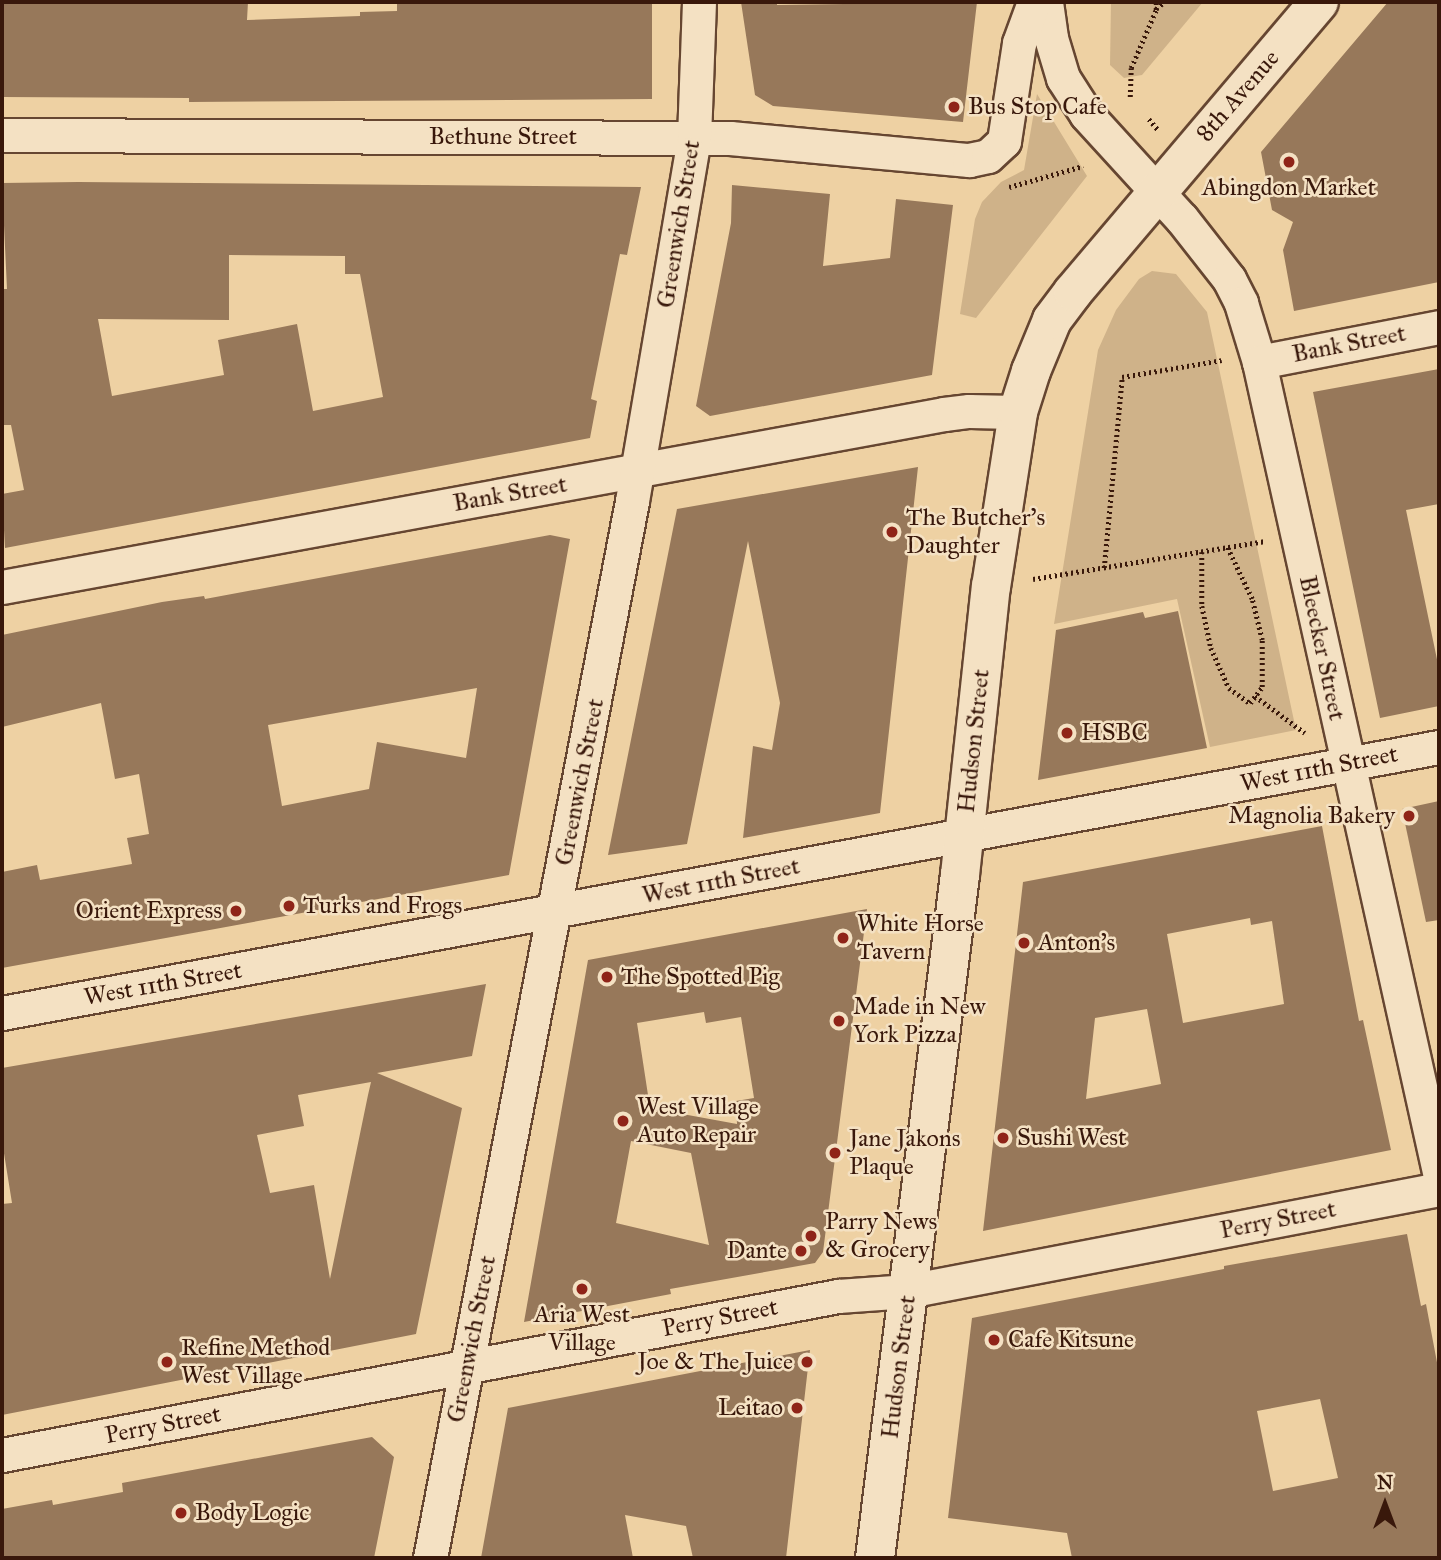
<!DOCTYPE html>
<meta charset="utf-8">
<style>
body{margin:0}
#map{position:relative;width:1441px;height:1560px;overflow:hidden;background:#eed1a3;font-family:"IM FELL Great Primer",serif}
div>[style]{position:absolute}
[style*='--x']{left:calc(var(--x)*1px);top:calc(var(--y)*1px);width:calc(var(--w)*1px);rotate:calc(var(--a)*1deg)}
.green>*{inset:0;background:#cfb289}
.building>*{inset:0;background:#97785a}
.path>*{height:4.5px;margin-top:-2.25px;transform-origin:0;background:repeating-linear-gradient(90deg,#39180b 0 2px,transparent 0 5.5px)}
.roads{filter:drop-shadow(2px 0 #664631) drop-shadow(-2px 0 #664631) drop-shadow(0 2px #664631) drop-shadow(0 -2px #664631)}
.street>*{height:33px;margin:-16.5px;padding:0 16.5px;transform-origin:16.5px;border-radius:16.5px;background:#f4e1c3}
.secondary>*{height:38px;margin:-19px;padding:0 19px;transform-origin:19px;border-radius:19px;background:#f4e1c3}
.dots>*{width:19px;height:19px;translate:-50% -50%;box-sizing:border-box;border:4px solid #f4e1c3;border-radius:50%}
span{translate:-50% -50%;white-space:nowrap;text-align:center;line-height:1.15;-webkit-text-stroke:5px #f4e1c3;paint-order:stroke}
.street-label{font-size:24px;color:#39180b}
.poi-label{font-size:24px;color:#39180b}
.left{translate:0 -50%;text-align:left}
.right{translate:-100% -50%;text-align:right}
.frame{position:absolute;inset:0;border:4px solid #39180b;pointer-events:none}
.north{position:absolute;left:1350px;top:1469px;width:70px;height:70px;-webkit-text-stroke:5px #f4e1c3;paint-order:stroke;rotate:0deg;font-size:19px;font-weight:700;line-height:28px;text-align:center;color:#39180b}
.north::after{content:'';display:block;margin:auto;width:24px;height:32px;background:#39180b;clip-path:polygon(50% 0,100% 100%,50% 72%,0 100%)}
</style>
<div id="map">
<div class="green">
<i style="clip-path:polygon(1111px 2px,1203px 2px,1142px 75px,1124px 78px,1110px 65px)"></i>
<i style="clip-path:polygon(1037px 94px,1087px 176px,976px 318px,960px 314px,975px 219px,982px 202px,1001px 182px,1024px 170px)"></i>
<i style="clip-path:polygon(1152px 271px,1176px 274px,1207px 312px,1296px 730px,1210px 747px,1177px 599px,1054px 624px,1098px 350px,1116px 310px,1139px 279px)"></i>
</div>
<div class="building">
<i style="clip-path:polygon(2px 2px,248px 2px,247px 20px,360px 16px,360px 12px,397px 11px,397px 2px,652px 2px,652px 99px,189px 102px,189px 98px,2px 97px)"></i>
<i style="clip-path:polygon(741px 2px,777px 2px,777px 5px,977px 2px,963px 122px,773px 106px,755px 95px)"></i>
<i style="clip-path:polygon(1388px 2px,1439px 2px,1439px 282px,1294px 311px,1283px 250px,1293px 222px,1272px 210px,1261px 152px)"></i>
<i style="clip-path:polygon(evenodd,78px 182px,641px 187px,627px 255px,620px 254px,591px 399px,597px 401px,590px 438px,5px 548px,2px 494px,24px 490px,11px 425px,2px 425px,2px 289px,7px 289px,2px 183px,78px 182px,229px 255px,345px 256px,345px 274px,360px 274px,383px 397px,313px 411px,297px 324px,218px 340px,224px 375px,112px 396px,98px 319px,229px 320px,229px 255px)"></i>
<i style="clip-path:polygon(732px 185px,830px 194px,823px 266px,890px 258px,896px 199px,953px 205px,932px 375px,710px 416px,696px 406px,731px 223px)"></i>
<i style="clip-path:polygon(1439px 369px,1439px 504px,1406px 510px,1439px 669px,1439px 706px,1380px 718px,1313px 392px)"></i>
<i style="clip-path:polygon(918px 467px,880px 813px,743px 838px,753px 746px,772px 750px,780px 703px,748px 541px,687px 844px,608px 855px,677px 509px)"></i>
<i style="clip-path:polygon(evenodd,550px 535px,570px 539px,509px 875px,2px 968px,2px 872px,37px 865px,40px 880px,132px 864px,127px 838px,149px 834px,139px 774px,115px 779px,101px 703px,2px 727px,2px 635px,162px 602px,204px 596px,205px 599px,550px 535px,477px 688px,466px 758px,377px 742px,369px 789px,282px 806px,268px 725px,477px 688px)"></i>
<i style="clip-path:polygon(1178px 611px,1207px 748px,1038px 780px,1056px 630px,1143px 612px,1145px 618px)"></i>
<i style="clip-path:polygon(1439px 801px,1439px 920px,1426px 922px,1402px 809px)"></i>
<i style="clip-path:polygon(evenodd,1322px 826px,1359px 1021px,1363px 1020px,1391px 1150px,983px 1231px,1023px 882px,1322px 826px,1250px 918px,1251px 925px,1272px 921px,1284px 1004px,1183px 1023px,1167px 934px,1250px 918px,1322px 826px,1147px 1009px,1161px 1084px,1086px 1099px,1095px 1018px,1147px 1009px)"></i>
<i style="clip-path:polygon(evenodd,867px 909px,823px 1252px,815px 1263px,670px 1289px,671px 1294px,524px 1322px,588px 960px,867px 909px,704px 1012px,706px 1023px,741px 1017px,754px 1098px,736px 1101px,737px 1124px,655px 1109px,657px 1097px,648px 1095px,637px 1023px,704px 1012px,867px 909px,631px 1141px,691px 1153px,709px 1245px,616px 1223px,631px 1141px)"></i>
<i style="clip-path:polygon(evenodd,486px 984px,472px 1056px,377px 1073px,462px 1108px,416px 1334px,2px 1415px,2px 1204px,12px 1203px,2px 1141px,2px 1068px,486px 984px,371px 1082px,368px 1095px,330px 1279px,314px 1185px,270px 1193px,257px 1135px,304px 1126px,298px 1095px,371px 1082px)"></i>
<i style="clip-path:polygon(evenodd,1407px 1234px,1421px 1306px,1426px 1304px,1439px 1373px,1439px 1558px,1072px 1558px,1067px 1533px,948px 1518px,972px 1318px,1224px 1269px,1224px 1266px,1407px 1234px,1320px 1399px,1338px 1478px,1273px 1491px,1257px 1411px,1320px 1399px)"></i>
<i style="clip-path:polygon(810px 1350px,786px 1558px,693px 1558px,686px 1526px,625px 1515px,633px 1558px,481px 1558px,508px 1408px)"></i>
<i style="clip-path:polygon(372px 1437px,394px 1457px,374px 1558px,2px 1558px,2px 1509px,52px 1500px,53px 1505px,123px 1492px,122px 1483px)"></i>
</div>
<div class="path">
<i style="--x:1156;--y:9;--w:11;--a:-41"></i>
<i style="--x:1130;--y:97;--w:29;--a:-88"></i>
<i style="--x:1131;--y:68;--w:63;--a:-66.7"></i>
<i style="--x:1156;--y:10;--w:8;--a:-90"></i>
<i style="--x:1149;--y:119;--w:16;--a:50"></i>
<i style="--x:1009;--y:187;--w:77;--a:-15.8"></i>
<i style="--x:1202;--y:552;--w:54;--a:90"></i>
<i style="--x:1202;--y:606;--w:43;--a:77.9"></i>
<i style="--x:1211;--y:648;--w:44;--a:65.8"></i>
<i style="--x:1229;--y:688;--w:26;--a:36"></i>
<i style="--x:1250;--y:703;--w:20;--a:-53"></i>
<i style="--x:1262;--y:687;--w:47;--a:-90"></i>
<i style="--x:1262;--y:640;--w:42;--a:-103.7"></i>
<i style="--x:1252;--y:599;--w:58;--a:-115.7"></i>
<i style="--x:1104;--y:568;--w:192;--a:-84.6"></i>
<i style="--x:1122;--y:377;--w:101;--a:-9.6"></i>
<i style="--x:1033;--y:579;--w:234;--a:-9.3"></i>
<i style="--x:1255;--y:696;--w:62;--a:36.5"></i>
</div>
<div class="roads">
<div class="street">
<i style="--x:1046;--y:2;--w:36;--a:82"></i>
<i style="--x:1051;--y:38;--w:42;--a:73.3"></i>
<i style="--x:1063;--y:78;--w:43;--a:57.4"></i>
<i style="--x:1086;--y:114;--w:142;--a:47.6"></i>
<i style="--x:1182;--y:219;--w:76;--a:51.9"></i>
<i style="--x:1229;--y:279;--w:27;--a:63"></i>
<i style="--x:1241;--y:303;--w:62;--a:73"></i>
<i style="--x:1259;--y:362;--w:830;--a:77.47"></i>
<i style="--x:2;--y:135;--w:728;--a:0.24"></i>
<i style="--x:730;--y:138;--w:240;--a:5.3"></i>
<i style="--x:969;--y:160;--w:19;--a:-12"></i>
<i style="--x:988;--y:156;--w:22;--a:-43"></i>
<i style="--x:1004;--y:141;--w:99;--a:-81.3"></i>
<i style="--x:1019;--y:43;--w:44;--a:-69.9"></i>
<i style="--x:1259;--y:362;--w:183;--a:-11"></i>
<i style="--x:2;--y:587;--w:958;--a:-10.41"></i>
<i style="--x:944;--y:414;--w:25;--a:-7"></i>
<i style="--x:969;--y:411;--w:49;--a:1.2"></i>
<i style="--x:2;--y:1013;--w:1461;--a:-10.49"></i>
<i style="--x:2;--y:1455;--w:851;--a:-10.77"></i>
<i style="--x:838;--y:1296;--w:70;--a:-4.1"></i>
<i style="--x:908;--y:1291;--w:541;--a:-10.87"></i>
<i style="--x:430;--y:1558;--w:1076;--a:-79.18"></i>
<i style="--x:632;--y:501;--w:368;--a:-80.3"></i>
<i style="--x:694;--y:138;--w:136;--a:-87.9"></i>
</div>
<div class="secondary">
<i style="--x:875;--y:1558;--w:688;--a:-82.91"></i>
<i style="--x:960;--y:875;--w:290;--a:-83.9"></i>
<i style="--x:991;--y:587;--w:177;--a:-81.2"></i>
<i style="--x:1018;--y:412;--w:43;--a:-72.4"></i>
<i style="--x:1031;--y:371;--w:55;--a:-67.6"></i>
<i style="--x:1052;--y:320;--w:35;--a:-53"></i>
<i style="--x:1073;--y:292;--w:380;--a:-49.7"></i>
</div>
</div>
<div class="dots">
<i style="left:954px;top:107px;background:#8f2418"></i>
<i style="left:1289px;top:162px;background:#8f2418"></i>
<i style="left:892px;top:532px;background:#8f2418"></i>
<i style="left:1067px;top:733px;background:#8f2418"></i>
<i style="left:1409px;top:816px;background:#8f2418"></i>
<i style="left:289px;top:906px;background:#8f2418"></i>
<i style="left:236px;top:911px;background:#8f2418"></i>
<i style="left:843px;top:938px;background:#8f2418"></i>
<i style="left:1024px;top:943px;background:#8f2418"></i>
<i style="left:607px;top:977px;background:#8f2418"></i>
<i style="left:839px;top:1021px;background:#8f2418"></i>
<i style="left:623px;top:1121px;background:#8f2418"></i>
<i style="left:1003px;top:1138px;background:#8f2418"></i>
<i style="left:835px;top:1153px;background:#8f2418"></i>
<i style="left:811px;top:1236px;background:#8f2418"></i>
<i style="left:801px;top:1251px;background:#8f2418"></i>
<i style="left:582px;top:1289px;background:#8f2418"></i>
<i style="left:994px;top:1340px;background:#8f2418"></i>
<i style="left:167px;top:1362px;background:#8f2418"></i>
<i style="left:807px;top:1362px;background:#8f2418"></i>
<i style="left:797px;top:1408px;background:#8f2418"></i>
<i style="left:181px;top:1513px;background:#8f2418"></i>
</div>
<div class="street-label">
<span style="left:1238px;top:96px;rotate:-49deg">8th Avenue</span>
<span style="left:503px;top:137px">Bethune Street</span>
<span style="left:679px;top:224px;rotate:-81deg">Greenwich Street</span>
<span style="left:1349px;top:344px;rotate:-11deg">Bank Street</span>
<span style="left:510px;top:494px;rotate:-10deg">Bank Street</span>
<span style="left:1322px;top:648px;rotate:78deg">Bleecker Street</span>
<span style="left:974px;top:741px;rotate:-84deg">Hudson Street</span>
<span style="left:1319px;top:769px;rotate:-11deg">West 11th Street</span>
<span style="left:580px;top:782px;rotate:-79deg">Greenwich Street</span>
<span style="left:721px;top:881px;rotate:-11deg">West 11th Street</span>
<span style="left:163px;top:984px;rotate:-10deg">West 11th Street</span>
<span style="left:1278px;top:1220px;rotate:-11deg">Perry Street</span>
<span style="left:720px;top:1318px;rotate:-11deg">Perry Street</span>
<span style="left:472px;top:1339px;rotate:-79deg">Greenwich Street</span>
<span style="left:899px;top:1367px;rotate:-83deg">Hudson Street</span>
<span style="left:163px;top:1425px;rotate:-11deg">Perry Street</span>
</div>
<div class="poi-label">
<span class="left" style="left:968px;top:107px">Bus Stop Cafe</span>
<span style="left:1289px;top:188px">Abingdon Market</span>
<span class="left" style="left:906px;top:532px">The Butcher’s<br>Daughter</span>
<span class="left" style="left:1081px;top:733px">HSBC</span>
<span class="right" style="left:1395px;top:816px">Magnolia Bakery</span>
<span class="left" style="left:303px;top:906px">Turks and Frogs</span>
<span class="right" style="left:222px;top:911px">Orient Express</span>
<span class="left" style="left:857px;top:938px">White Horse<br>Tavern</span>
<span class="left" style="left:1038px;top:943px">Anton's</span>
<span class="left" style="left:621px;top:977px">The Spotted Pig</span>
<span class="left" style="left:853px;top:1021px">Made in New<br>York Pizza</span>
<span class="left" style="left:637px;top:1121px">West Village<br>Auto Repair</span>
<span class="left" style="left:1017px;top:1138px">Sushi West</span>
<span class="left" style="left:849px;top:1153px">Jane Jakons<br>Plaque</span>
<span class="left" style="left:825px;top:1236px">Parry News<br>&amp; Grocery</span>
<span class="right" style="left:787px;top:1251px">Dante</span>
<span style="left:582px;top:1329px">Aria West<br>Village</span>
<span class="left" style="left:1008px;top:1340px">Cafe Kitsune</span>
<span class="left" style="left:181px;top:1362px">Refine Method<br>West Village</span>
<span class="right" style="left:793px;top:1362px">Joe &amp; The Juice</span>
<span class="right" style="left:783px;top:1408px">Leitao</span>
<span class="left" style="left:195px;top:1513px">Body Logic</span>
</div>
<div class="frame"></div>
<div class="north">N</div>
</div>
